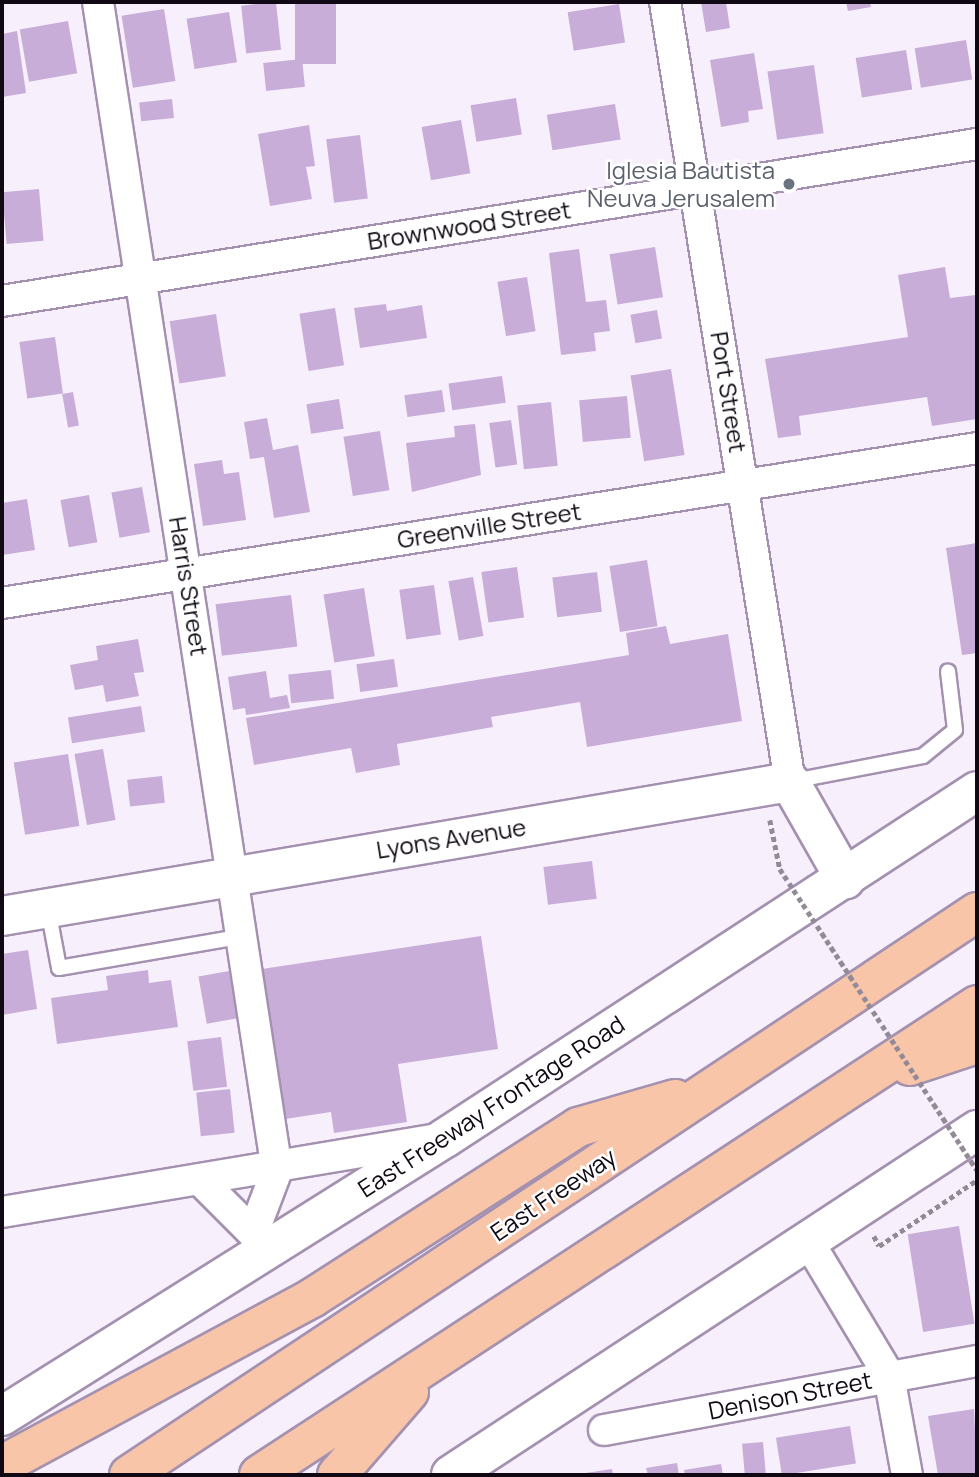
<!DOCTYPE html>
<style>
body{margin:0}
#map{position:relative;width:979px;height:1477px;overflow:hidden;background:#f7effc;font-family:Manrope,sans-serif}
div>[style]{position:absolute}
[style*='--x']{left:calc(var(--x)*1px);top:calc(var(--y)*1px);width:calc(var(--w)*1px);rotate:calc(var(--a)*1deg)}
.building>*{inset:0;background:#c8add9;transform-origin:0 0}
.path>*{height:4.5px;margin-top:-2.25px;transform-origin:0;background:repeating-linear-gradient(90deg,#928b97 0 5px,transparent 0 8.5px)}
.roads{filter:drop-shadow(2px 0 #a491b0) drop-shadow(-2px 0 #a491b0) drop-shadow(0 2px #a491b0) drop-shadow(0 -2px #a491b0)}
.lane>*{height:14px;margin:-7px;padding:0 7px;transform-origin:7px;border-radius:7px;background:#fff}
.street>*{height:30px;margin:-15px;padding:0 15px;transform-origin:15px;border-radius:15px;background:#fff}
.secondary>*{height:38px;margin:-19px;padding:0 19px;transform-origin:19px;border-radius:19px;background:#fff}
.highway>*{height:38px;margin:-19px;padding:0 19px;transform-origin:19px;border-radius:19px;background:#f8c5a8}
.path-bridge>*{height:4.5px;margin-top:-2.25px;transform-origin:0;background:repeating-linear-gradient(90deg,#928b97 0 5px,transparent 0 8.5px)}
.dots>*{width:19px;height:19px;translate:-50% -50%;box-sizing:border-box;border:4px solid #fff;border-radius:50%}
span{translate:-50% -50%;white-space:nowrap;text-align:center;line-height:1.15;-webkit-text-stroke:5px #fff;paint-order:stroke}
.worship-label{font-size:24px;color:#5b616d}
.right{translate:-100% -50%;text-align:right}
.street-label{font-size:24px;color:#100914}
.frame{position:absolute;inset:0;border:4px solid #100914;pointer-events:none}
</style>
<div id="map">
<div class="building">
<i style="left:276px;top:2px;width:48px;height:35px;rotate:84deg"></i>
<i style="left:295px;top:2px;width:41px;height:62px"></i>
<i style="clip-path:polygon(701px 2px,726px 2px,730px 28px,706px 32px)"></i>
<i style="clip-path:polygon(846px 2px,870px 2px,871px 7px,848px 11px)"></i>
<i style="left:619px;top:4px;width:39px;height:52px;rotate:81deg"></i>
<i style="left:164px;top:9px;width:73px;height:43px;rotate:81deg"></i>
<i style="left:229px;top:12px;width:51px;height:43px;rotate:81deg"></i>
<i style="left:68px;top:21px;width:53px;height:49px;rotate:80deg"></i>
<i style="clip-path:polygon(17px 31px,26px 93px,2px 97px,2px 34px)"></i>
<i style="left:966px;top:40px;width:40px;height:52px;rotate:81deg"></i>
<i style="left:906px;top:50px;width:40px;height:51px;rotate:81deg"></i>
<i style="clip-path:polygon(754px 53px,763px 109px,748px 111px,749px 122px,721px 127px,710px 60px)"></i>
<i style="left:302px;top:59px;width:28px;height:39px;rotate:84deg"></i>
<i style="left:814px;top:65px;width:69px;height:47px;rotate:82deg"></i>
<i style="left:516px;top:98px;width:37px;height:46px;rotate:81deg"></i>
<i style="left:172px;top:99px;width:19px;height:33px;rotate:84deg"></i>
<i style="left:615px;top:104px;width:36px;height:69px;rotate:81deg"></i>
<i style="left:461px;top:120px;width:54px;height:40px;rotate:80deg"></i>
<i style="clip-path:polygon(309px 125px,315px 166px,306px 167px,312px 199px,270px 206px,258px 134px)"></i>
<i style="left:360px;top:135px;width:64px;height:34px;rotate:83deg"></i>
<i style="left:39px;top:189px;width:52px;height:37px;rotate:85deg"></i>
<i style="left:655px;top:247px;width:51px;height:46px;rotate:81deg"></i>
<i style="clip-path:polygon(579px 249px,586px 302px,606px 300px,610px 331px,594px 333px,596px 351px,561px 355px,549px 253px)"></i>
<i style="clip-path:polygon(945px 267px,950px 298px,976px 295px,977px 419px,932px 426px,927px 397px,799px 416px,801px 435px,778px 438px,765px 359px,908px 337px,898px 275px)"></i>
<i style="left:527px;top:277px;width:55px;height:30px;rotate:81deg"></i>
<i style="clip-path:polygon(386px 304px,387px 311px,422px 305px,427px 338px,360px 348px,354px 308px)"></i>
<i style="left:335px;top:308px;width:58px;height:36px;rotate:81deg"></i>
<i style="left:657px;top:310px;width:29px;height:27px;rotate:80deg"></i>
<i style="left:216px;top:314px;width:63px;height:47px;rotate:81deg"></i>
<i style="left:55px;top:337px;width:57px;height:36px;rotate:82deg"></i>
<i style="left:671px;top:369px;width:87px;height:41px;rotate:81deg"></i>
<i style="left:502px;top:376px;width:27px;height:54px;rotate:82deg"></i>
<i style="left:442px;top:390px;width:22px;height:38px;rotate:82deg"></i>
<i style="left:73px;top:392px;width:34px;height:11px;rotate:80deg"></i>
<i style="left:627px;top:396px;width:42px;height:48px;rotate:85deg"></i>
<i style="left:339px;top:399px;width:30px;height:33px;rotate:81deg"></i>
<i style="left:551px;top:402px;width:64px;height:34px;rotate:84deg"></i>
<i style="clip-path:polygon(267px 418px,273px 450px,298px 445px,310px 512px,274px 518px,264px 457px,250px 459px,244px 422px)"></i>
<i style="left:511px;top:420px;width:45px;height:22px;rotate:82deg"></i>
<i style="clip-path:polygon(475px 424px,481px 475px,412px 492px,406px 443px,455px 437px,454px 426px)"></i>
<i style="left:380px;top:431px;width:60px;height:37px;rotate:81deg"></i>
<i style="clip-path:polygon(222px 460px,224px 474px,239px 472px,246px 520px,203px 526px,194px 464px)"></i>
<i style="left:142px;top:487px;width:46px;height:31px;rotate:80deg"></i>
<i style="left:89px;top:495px;width:48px;height:29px;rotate:80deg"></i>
<i style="clip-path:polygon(27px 499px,35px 550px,2px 555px,2px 503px)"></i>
<i style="clip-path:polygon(977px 543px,977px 653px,962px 655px,946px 548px)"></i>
<i style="left:647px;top:560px;width:67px;height:38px;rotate:81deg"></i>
<i style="left:517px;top:567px;width:51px;height:36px;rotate:82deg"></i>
<i style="left:597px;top:572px;width:40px;height:45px;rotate:83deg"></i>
<i style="left:473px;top:577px;width:60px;height:25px;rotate:80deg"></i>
<i style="left:434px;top:585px;width:50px;height:35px;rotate:82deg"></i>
<i style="left:364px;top:588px;width:69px;height:41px;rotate:81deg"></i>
<i style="left:291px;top:595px;width:52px;height:76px;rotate:83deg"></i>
<i style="clip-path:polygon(666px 626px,670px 644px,728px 634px,742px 721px,587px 747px,580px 702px,491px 717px,493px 727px,397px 744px,400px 765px,356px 773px,351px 748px,254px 765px,246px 718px,629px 655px,626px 633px)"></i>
<i style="clip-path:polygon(138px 639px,144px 672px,134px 673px,139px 696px,106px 702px,103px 685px,75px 690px,70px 665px,98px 660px,96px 646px)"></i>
<i style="left:394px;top:659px;width:28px;height:38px;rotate:82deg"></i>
<i style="left:331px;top:670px;width:29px;height:43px;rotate:84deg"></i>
<i style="clip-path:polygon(266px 671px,270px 698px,287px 695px,290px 708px,246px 715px,245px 708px,233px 710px,228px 677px)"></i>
<i style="left:141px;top:706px;width:26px;height:74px;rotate:81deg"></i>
<i style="left:103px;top:749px;width:72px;height:29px;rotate:80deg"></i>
<i style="left:68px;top:754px;width:73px;height:55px;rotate:81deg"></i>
<i style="left:162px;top:776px;width:27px;height:35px;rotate:84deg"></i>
<i style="left:592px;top:861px;width:38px;height:49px;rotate:83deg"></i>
<i style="clip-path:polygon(481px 936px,498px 1049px,398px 1064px,407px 1122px,334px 1133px,331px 1112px,285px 1119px,262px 969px)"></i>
<i style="clip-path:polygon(28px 950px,37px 1009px,2px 1015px,2px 954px)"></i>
<i style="clip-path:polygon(148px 970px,149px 983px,171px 980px,178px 1027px,57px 1044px,51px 998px,108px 990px,106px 976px)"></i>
<i style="left:229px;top:971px;width:48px;height:31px;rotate:80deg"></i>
<i style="left:221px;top:1037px;width:50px;height:34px;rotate:83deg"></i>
<i style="left:230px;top:1089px;width:44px;height:34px;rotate:84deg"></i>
<i style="left:959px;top:1226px;width:99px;height:52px;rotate:81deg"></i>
<i style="clip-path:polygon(974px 1409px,977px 1475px,938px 1475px,928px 1416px)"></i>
<i style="left:850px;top:1426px;width:38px;height:75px;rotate:81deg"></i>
<i style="left:763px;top:1442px;width:33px;height:21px;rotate:85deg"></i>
<i style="clip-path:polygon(677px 1463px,679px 1475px,648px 1475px,646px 1468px)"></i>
<i style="clip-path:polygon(721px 1464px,723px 1475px,685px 1475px,684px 1470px)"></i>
<i style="clip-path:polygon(612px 1469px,613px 1475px,579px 1475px,579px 1474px)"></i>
</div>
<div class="path">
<i style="--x:770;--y:820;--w:50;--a:78.5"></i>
<i style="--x:874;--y:1236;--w:11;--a:63"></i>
<i style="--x:879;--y:1246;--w:118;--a:-34"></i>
</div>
<div class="roads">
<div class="lane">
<i style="--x:793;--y:781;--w:132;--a:-10.9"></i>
<i style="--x:923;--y:756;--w:41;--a:-39.1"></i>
<i style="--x:955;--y:730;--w:59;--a:-96.8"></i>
<i style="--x:48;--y:909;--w:60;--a:79.4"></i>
<i style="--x:59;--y:968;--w:188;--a:-9.8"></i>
</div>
<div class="street">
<i style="--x:98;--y:2;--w:1182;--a:81.29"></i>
<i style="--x:277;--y:1170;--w:62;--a:110.8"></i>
<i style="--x:665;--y:2;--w:790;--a:80.9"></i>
<i style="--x:2;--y:301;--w:988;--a:-9.15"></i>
<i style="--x:2;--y:603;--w:987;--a:-9.03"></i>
<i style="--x:202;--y:1182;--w:86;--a:45"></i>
<i style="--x:2;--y:1212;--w:437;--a:-9.5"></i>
<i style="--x:808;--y:1241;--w:157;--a:59"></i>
<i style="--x:889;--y:1376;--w:101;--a:79.7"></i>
<i style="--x:604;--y:1430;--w:379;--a:-10.5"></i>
</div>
<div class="secondary">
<i style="--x:2;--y:916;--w:799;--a:-9.65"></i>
<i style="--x:790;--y:782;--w:112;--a:60.4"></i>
<i style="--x:2;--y:1416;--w:523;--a:-32.11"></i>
<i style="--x:445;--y:1138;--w:635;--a:-33.11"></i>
<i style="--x:451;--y:1475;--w:629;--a:-33.26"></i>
</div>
<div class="highway">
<i style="--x:910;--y:1066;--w:71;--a:-18.2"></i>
<i style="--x:2;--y:1465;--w:352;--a:-28.3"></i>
<i style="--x:312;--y:1298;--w:316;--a:-32.7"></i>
<i style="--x:578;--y:1127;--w:101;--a:-16.1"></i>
<i style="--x:129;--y:1475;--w:1018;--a:-33.58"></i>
<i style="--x:259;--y:1475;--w:858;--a:-33.21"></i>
<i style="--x:337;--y:1475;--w:110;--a:-49.1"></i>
</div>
</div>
<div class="path-bridge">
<i style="--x:780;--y:869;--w:360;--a:56.8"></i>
</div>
<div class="dots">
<i style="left:789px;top:184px;background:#6b7280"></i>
</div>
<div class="worship-label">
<span class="right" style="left:775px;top:184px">Iglesia Bautista<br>Neuva Jerusalem</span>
</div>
<div class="street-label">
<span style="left:469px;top:225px;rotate:-9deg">Brownwood Street</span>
<span style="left:729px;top:392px;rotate:81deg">Port Street</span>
<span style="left:489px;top:525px;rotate:-9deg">Greenville Street</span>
<span style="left:189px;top:586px;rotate:81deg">Harris Street</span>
<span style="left:451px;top:838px;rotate:-9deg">Lyons Avenue</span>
<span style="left:491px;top:1106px;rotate:-33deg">East Freeway Frontage Road</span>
<span style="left:553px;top:1194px;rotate:-34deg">East Freeway</span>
<span style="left:790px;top:1395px;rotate:-11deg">Denison Street</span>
</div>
<div class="frame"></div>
</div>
